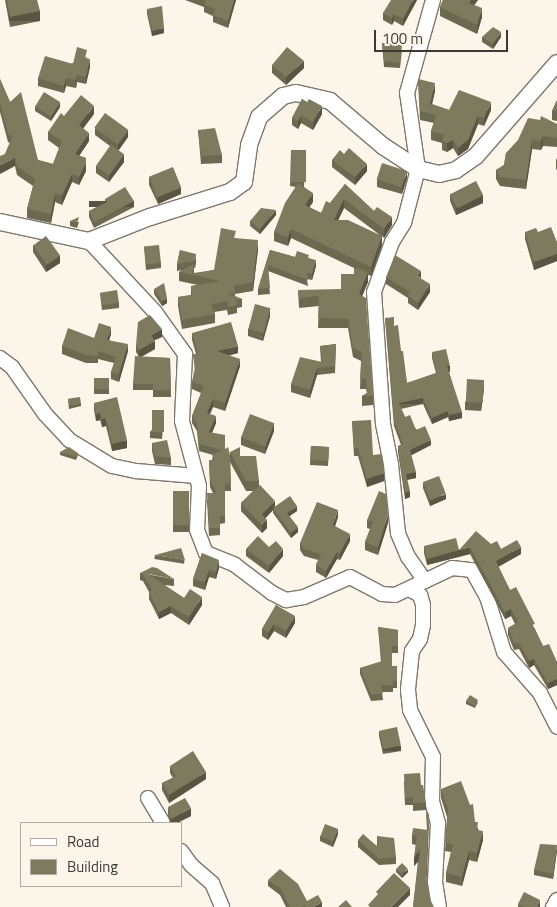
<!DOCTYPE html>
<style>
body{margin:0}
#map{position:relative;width:557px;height:907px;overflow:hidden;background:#fcf5ea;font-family:"Titillium Web",sans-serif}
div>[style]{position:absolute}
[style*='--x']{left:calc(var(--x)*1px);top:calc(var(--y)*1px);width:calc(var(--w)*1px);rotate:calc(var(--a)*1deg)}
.roads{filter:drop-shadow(1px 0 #7d776d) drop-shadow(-1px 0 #7d776d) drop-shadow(0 1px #7d776d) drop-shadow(0 -1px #7d776d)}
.minor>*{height:14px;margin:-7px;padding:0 7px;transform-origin:7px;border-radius:7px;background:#fff}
.major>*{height:16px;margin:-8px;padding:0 8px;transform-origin:8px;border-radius:8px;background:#fff}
.wall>*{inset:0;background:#6c6951;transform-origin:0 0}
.shaded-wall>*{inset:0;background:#585542;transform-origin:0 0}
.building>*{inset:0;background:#7e7a5e;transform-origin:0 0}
span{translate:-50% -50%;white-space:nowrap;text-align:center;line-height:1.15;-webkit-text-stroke:5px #fcf5ea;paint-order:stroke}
.legend{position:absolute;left:20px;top:822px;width:162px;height:65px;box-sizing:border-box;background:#fcf5ea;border:1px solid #b0aaa2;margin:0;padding:6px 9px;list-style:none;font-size:15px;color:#3d3a36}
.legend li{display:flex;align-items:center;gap:10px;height:25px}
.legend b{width:25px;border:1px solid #b0aaa2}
.scale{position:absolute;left:374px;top:30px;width:134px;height:22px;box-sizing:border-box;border:2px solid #3d3a36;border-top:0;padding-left:6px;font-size:15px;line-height:18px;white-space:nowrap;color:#3d3a36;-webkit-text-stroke:4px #fcf5ea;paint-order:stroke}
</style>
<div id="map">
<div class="roads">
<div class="minor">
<i style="--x:89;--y:241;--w:97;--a:47.1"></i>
<i style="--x:155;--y:312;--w:52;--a:54.5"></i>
<i style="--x:185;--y:354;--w:67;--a:92.6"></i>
<i style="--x:182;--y:421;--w:67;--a:75.3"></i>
<i style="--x:199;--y:486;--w:44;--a:92.6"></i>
<i style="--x:197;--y:530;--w:25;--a:69"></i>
<i style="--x:206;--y:553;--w:31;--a:22"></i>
<i style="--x:235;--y:565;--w:46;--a:37.1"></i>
<i style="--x:272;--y:593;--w:16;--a:27"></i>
<i style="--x:286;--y:600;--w:18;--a:-9"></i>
<i style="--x:304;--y:597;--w:50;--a:-23.5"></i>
<i style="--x:350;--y:577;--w:36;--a:28"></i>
<i style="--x:382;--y:594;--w:13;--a:4"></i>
<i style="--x:395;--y:595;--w:63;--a:-25.3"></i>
<i style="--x:452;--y:568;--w:20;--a:6"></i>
<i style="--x:472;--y:570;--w:31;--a:61"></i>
<i style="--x:487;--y:597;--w:58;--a:72.8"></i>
<i style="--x:504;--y:652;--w:55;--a:48.7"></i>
<i style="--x:540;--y:693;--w:38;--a:63"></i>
<i style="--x:0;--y:358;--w:15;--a:37"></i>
<i style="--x:12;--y:367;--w:57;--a:54.9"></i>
<i style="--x:45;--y:414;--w:35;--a:47"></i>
<i style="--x:69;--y:440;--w:50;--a:31.2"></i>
<i style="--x:112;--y:466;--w:25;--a:12"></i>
<i style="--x:136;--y:471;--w:60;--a:4.8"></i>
<i style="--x:425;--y:581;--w:29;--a:-125"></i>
<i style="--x:408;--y:557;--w:26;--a:-113"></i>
<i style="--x:398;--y:533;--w:69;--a:-95.8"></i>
<i style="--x:391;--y:464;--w:41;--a:-101.3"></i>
<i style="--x:383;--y:424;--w:132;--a:-93.9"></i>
<i style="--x:374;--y:292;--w:53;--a:-70.2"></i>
<i style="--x:392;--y:242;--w:22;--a:-58"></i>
<i style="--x:404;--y:223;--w:56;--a:-75.5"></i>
<i style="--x:418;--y:169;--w:77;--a:-98.2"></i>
<i style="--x:407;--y:93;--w:97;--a:-74.4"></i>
<i style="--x:409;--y:589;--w:13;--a:29"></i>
<i style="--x:420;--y:595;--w:10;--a:73"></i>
<i style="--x:423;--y:605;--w:20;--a:90"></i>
<i style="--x:423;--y:625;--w:14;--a:102"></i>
<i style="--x:420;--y:639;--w:14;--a:124"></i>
<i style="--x:412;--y:651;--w:39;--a:96"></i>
<i style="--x:408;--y:690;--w:20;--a:84"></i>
<i style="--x:410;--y:710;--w:52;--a:63.9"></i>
<i style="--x:433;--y:757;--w:44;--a:91.3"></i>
<i style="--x:432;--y:801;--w:23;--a:75"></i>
<i style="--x:438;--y:823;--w:59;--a:92.9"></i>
<i style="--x:435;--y:882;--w:25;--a:81"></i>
<i style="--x:148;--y:798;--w:29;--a:59"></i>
<i style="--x:181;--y:851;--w:17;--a:54"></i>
<i style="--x:191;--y:865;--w:28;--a:41"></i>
<i style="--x:212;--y:883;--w:26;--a:67"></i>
<i style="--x:553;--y:907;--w:8;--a:-60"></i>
</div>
<div class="major">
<i style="--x:0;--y:222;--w:91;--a:12.1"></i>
<i style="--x:89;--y:241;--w:66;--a:-21.5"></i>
<i style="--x:150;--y:217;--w:84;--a:-17.4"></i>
<i style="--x:230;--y:192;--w:17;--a:-36"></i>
<i style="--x:244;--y:182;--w:37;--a:-82"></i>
<i style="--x:249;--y:145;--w:30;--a:-70"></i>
<i style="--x:259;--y:117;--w:32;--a:-41"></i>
<i style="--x:283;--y:96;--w:13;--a:-13"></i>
<i style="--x:296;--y:93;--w:35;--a:13"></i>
<i style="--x:330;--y:101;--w:70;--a:40.3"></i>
<i style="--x:383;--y:146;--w:42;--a:33.3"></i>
<i style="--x:418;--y:169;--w:22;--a:13"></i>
<i style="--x:439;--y:174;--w:17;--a:-13"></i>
<i style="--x:456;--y:170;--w:24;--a:-35"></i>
<i style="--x:476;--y:156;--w:123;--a:-48.9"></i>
</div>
</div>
<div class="wall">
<i style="clip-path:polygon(5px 0,37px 0,40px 21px,10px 27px)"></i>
<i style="clip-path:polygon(185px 0,236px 0,228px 28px,213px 22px,213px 16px,204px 12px,204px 7px)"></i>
<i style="clip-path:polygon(417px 0,403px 26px,394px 21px,392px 25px,383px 20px,383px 13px)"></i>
<i style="clip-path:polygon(443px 0,478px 0,474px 5px,482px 17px,477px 34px,440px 16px,440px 7px)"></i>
<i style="clip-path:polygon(147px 9px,164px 33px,152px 36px,147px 14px)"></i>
<i style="clip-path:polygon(482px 37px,501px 37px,493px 49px,482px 42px)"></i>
<i style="clip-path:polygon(382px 43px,402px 50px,400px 68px,384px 67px)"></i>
<i style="clip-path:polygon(87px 57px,87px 59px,90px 67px,86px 84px,77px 82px,76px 88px,66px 86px,64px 93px,38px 86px,38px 78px)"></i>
<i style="clip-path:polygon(272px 65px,304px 68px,286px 85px,272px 73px)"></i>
<i style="clip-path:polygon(0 79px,10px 102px,38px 160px,53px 164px,59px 148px,48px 140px,48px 132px,64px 116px,94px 114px,83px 128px,89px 141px,79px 156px,86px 158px,86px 171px,79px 185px,72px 182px,62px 205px,55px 202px,51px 223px,27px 218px,27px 209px,33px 186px,17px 175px,15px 166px,5px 154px,10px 143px,8px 142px,0 112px)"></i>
<i style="clip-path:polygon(418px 79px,435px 91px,432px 104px,449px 110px,491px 110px,484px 126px,478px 124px,468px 149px,458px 156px,453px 148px,447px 152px,442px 150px,442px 143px,431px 140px,431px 131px,434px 123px,420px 120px)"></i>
<i style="clip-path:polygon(302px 99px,322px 114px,313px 130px,301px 123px,298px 129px,292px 125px,292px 118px)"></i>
<i style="clip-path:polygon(557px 100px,557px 121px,552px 120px,552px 111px)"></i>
<i style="clip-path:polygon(35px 106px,60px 107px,51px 121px,35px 111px)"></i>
<i style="clip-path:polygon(557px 124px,557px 147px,543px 146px,541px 150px,532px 149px,526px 189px,500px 186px,496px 179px,496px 170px,504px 165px,506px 153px)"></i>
<i style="clip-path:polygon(95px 128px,128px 137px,118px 151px,124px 162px,109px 182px,96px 173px,96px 166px,110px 146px,95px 135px)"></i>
<i style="clip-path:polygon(198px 130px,222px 155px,222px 163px,201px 164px)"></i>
<i style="clip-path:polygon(evenodd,291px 150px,306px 150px,304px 187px,313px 202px,309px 207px,321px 213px,330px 203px,345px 184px,374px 211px,392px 225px,384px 238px,382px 236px,382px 245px,371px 276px,368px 275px,368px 282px,362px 296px,373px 396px,373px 405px,362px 406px,362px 396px,367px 393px,366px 389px,360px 389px,361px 361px,353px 357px,348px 328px,318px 328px,319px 306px,299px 308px,298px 290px,341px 290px,341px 274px,354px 274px,354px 268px,291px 238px,288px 246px,274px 241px,274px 232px,296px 187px,290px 186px,291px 150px,344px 208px,380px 235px,338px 220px,344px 208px)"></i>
<i style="clip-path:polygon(344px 154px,367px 171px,355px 185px,332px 167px,332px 160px)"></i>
<i style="clip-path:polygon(557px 158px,557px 170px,556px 169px,556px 160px)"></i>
<i style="clip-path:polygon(149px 177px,181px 194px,158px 204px,149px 185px)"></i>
<i style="clip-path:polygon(407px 178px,402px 194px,377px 187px,377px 179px)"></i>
<i style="clip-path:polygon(450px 194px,483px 203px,456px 215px,450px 201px)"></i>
<i style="clip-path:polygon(105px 199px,134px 207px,94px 228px,89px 217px,89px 211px,105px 203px)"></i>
<i style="clip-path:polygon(276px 215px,260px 234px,250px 226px,250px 221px)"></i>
<i style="clip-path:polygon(70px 221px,79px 222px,77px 228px,70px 226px)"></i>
<i style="clip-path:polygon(525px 232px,538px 232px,557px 242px,557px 261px,534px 270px,525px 239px)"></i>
<i style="clip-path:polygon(236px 238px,258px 249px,253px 291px,235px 294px,235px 296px,242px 299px,242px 307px,237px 308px,237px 313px,228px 315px,227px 310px,214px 312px,215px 314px,215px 323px,182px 329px,178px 306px,178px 297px,191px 295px,191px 286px,198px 285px,179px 281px,179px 272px,182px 270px,177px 271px,177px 264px,180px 250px,196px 261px,195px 268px,194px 268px,194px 273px,214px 270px)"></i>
<i style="clip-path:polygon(33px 245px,60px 263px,46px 272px,33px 252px)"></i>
<i style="clip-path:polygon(144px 246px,161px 263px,161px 268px,146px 270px)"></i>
<i style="clip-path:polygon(270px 250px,295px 257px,309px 258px,316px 266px,312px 280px,307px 279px,308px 286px,268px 271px,270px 294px,258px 295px,258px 289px)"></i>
<i style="clip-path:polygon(386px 277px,420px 278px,430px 292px,418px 310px,408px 303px,408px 298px,386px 284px)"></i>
<i style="clip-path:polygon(154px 289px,167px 303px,162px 306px,154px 294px)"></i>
<i style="clip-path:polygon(100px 293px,119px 303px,119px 308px,102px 310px)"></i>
<i style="clip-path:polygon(270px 316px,263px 341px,248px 336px,248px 329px)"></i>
<i style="clip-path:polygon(385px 318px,394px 326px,401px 351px,407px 383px,436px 373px,432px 358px,432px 352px,450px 372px,449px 372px,462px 418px,449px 421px,448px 417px,432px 424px,423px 404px,401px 409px,405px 417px,431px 445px,411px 455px,416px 478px,407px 480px,410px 497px,405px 499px,398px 452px,398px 446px,401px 445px,394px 426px)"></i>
<i style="clip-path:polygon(192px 333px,238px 353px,229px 355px,240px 366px,225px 411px,213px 407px,210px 414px,216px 423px,212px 433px,225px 449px,230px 462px,230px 452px,240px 456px,259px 481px,259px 485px,275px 507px,297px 511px,289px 516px,298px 532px,291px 538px,273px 513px,273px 510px,265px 518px,267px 528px,262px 533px,241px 511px,241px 503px,253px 491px,246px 491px,230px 462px,231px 491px,225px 491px,225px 523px,220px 524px,220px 535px,209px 536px,207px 500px,213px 493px,210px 487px,209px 460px,212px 460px,213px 455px,199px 451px,197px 431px,192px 423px,192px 416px,201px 393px,192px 389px,192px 382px,195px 370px,193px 354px,196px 354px,192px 340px)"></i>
<i style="clip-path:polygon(111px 334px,109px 340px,128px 351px,119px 382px,111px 379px,111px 372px,114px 363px,98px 359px,98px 363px,86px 363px,62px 354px,62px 346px)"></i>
<i style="clip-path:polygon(162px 337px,154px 340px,155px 349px,141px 357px,170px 358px,171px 397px,153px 397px,153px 390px,133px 390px,133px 384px,139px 357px,136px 352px,136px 345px)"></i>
<i style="clip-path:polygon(336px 344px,335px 373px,317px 375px,310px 398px,291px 392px,291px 384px,321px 362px,320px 346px)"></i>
<i style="left:94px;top:378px;width:15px;height:16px"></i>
<i style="clip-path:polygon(484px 388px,481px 411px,465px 410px,465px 402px)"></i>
<i style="clip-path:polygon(68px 399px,81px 404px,81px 406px,69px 409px)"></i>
<i style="clip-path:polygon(94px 403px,127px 448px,112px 451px,106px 426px,102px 427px,100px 420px,96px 421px,94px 410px)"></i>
<i style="clip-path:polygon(164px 416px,162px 439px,150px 438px,150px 432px)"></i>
<i style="clip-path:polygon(352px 421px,384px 481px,367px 487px,358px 456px,354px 456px)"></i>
<i style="clip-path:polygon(274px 431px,265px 454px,241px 445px,241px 437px)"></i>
<i style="clip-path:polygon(152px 443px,171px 458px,171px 465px,155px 464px,152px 451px)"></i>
<i style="left:311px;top:446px;width:18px;height:19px;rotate:3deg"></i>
<i style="clip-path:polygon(60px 452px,78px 455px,76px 460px,60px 455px)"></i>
<i style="clip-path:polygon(423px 482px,446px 499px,430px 506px,423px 488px)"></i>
<i style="left:173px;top:491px;width:16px;height:41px"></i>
<i style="clip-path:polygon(338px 517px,335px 526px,350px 541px,340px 560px,337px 559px,326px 578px,316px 572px,316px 565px,318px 560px,304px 556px,300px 550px,300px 543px)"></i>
<i style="clip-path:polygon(367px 520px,388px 523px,378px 555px,365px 550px,365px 542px,370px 529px,367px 528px)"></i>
<i style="clip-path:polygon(491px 544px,501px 549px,521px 554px,498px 567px,510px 590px,535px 629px,543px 646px,557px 662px,557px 685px,548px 689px,534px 665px,529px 668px,519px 649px,514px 650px,508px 635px,508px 628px,515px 624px,511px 616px,505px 619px,470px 554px,427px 565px,424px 553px,424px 546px,459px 550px)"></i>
<i style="clip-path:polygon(269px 547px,283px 556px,269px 573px,246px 556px,246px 549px)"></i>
<i style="clip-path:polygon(202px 553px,219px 568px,216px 579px,209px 577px,205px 590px,193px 586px,193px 579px)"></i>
<i style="left:155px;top:555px;width:30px;height:4px;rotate:9deg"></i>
<i style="clip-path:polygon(140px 573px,174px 579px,174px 586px,164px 585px,184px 598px,202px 605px,189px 625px,171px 613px,159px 619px,149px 599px,149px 592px,143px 581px,140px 580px)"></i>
<i style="clip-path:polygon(276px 605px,295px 623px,286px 638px,274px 631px,268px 640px,262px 636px,262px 629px)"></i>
<i style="clip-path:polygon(378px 627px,398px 630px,398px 653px,392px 653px,392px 666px,397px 666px,397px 688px,393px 688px,393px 692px,382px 692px,383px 700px,371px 701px,360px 674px,360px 668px,381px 662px)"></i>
<i style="clip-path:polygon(466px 701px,478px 702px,475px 708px,466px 704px)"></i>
<i style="clip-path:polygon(379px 731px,401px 751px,383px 754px,379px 736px)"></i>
<i style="clip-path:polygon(170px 766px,206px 779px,169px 803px,162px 790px,162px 783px,173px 778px,170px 773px)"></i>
<i style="clip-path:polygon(404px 781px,421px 785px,426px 803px,426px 810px,413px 811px,413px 805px,405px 805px)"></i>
<i style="clip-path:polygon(441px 789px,475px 822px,483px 840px,477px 862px,469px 860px,462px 886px,446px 882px,446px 873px,451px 852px,445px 851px,447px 817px,441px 798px)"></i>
<i style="clip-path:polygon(168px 807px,191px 816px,177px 823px,170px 823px,168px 814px)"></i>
<i style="clip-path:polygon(426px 811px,429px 824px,427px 876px,413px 907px,418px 861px,414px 866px,416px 845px,412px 844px,412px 835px,427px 830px)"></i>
<i style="clip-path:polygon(338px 834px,333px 847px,320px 841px,320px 836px)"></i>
<i style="clip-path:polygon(377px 836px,396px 857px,396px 864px,379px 865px,358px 847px,358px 840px,377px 846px)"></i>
<i style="clip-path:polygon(557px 850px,553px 879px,534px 875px,534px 870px)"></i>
<i style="clip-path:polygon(396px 869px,408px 872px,402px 878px,396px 872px)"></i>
<i style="clip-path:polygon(268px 880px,307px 901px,322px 907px,286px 907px,280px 895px,268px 886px)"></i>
<i style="clip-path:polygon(518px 904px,540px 907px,518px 907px)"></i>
</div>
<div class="shaded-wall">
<i style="clip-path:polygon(234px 0,236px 0,228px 28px,228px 21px)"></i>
<i style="clip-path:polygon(413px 0,417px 0,403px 26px,403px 19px)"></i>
<i style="clip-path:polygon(471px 0,478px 0,469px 12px,469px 3px)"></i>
<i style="clip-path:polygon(482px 8px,482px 17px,477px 34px,477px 25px)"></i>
<i style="left:40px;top:11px;width:10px;height:31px;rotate:90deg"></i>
<i style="clip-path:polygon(394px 14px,394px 21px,392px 25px,392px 18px)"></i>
<i style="clip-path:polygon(164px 28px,164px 33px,152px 36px,152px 31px)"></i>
<i style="clip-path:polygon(501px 32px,501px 37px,493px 49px,493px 44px)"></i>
<i style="clip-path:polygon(90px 59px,90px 67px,86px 84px,86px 77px)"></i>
<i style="clip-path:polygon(304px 61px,304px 68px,286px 85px,286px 77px)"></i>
<i style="clip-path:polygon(77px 75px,77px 82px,76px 88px,76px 80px)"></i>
<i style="clip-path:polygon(66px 78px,66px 86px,64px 93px,64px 86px)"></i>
<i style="clip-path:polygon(435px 83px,435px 91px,430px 113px,430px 104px)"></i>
<i style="clip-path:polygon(60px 102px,60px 107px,51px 121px,51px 116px)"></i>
<i style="clip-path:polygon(491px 102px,491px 110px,484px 126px,484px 118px)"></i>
<i style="clip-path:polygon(94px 106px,94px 114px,79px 134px,79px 125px)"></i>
<i style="clip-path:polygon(322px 106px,322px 114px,313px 130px,313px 122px)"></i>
<i style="clip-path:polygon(301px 116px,301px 123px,298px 129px,298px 121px)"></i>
<i style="clip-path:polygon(478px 116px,478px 124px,468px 149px,458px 156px,458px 148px)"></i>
<i style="clip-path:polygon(128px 130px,128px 137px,118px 151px,118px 144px)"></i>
<i style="clip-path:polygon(89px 133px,89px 141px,75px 162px,75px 154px)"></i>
<i style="clip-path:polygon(543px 136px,543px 146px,541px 150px,541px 141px)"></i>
<i style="clip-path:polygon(453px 140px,453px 148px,447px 152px,447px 143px)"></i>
<i style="clip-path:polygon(532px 140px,532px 149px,526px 189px,526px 180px)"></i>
<i style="clip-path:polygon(124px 154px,124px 162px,109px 182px,109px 175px)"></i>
<i style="clip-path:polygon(15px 158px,15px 166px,0 174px,0 165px)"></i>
<i style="clip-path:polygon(86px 163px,86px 171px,79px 185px,79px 177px)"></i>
<i style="clip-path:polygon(367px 164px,367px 171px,355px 185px,355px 177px)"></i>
<i style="clip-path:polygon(407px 171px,407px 178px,402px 194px,402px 187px)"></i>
<i style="clip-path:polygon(72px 174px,72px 182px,62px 205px,62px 196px)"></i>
<i style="clip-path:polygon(181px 187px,181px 194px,158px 204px,158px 197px)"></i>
<i style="clip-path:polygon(55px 193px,55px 202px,51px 223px,51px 214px)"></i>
<i style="clip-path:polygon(313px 193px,313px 202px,305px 214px,305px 205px)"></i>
<i style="clip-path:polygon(483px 195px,483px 203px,456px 215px,456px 207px)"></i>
<i style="clip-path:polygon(344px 199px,344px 208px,334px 229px,334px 220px)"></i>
<i style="left:134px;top:201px;width:6px;height:45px;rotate:90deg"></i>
<i style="clip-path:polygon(276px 210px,276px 215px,260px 234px,260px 229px)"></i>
<i style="clip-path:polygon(392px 217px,392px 225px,384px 238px,384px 229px)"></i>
<i style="clip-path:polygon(291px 229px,291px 238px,288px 246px,288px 237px)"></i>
<i style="clip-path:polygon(382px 236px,382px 245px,371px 276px,371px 267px)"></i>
<i style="clip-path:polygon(258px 240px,258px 249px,253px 291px,253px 282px)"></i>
<i style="clip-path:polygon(196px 254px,196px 261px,195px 268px,195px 261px)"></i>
<i style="clip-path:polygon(557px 254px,557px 261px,534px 270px,534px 262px)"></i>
<i style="clip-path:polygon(60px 255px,60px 263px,46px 272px,46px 265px)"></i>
<i style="clip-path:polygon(316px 260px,316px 266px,312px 280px,312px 274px)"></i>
<i style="clip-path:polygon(421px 271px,421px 278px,417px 276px)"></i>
<i style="clip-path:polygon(368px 272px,368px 282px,359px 304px,359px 294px)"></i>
<i style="clip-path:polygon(430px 284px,430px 292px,418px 310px,418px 303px)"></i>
<i style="clip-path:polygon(167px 298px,167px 303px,162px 306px,162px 301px)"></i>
<i style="clip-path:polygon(270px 308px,270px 316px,263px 341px,263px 333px)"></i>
<i style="clip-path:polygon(111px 327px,111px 334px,107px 347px,107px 340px)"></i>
<i style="clip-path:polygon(162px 329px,162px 337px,151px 342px,151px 335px)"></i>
<i style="clip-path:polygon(155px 341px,155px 349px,139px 358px,139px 350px)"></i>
<i style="clip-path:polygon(128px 344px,128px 351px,119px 382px,119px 374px)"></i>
<i style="clip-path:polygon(238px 346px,238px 353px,217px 359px,217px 351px)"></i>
<i style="clip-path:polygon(240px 359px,240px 366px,225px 411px,225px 403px)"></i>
<i style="left:447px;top:366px;width:3px;height:6px"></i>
<i style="clip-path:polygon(317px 368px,317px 375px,310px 398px,310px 390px)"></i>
<i style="clip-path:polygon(484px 380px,484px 388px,481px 411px,481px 404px)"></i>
<i style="left:423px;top:398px;width:6px;height:25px;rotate:90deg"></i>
<i style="clip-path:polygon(213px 399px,213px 407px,207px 420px,207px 413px)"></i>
<i style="clip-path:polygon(448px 411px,448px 417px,432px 424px,432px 418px)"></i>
<i style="clip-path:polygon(462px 412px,462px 418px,449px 421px,449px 415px)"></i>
<i style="clip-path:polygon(100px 413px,100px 420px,96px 421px,96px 414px)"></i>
<i style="clip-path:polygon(216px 416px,216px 423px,209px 439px,209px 432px)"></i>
<i style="clip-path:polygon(106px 418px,106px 426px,102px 427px,102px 419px)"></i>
<i style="clip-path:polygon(274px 423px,274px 431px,265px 454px,265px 446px)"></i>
<i style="clip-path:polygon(127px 440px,127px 448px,112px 451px,112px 444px)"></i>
<i style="clip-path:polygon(431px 440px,431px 445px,410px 456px,410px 450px)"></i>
<i style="clip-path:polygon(416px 472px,416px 478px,406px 480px,406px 474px)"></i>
<i style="clip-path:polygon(384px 473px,384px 481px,367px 487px,367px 479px)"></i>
<i style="clip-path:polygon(410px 491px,410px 497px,405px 499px,405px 493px)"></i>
<i style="clip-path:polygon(446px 494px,446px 499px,430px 506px,430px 501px)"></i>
<i style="clip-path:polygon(275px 501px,275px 509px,273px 508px,273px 510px,262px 522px,262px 514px)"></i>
<i style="clip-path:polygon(297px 506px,297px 511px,287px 518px,287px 513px)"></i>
<i style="clip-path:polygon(338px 510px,338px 517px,333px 532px,333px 525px)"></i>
<i style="clip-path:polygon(388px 515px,388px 523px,378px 555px,378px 547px)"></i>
<i style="clip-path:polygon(267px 520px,267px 528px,262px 533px,262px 525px)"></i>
<i style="clip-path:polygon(298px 527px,298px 532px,291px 538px,291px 533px)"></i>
<i style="clip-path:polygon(350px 534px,350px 541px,340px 560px,340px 553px)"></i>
<i style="clip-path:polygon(470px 547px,470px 554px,427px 565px,427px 559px)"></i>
<i style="clip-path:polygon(521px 547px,521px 554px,496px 568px,496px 561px)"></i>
<i style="clip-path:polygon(283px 549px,283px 556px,269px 573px,269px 566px)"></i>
<i style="clip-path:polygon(337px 552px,337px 559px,326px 578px,326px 571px)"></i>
<i style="clip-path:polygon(219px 560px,219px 568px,216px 579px,216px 572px)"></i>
<i style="clip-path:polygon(209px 570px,209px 577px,205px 590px,205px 582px)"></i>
<i style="clip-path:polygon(202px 597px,202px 605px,189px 625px,189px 617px)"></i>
<i style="clip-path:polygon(171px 606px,171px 613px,159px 619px,159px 612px)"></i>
<i style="clip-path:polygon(511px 609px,511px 616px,505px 619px,505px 612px)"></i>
<i style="clip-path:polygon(295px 616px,295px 623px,286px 638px,286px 631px)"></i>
<i style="clip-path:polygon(274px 624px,274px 631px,268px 640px,268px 633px)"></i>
<i style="clip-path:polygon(534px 659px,534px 665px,529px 668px,529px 661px)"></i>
<i style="clip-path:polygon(557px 679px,557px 685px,548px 689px,548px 683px)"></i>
<i style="left:401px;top:746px;width:5px;height:18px;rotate:90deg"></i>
<i style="clip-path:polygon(206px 772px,206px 779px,169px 803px,169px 795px)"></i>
<i style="clip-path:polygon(191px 808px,191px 816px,177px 823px,171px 823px,171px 819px)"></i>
<i style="clip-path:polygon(338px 829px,338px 834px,333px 847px,333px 841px)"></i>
<i style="clip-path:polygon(483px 831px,483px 840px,477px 862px,477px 853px)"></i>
<i style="clip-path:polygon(557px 845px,557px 850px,553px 879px,553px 874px)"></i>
<i style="clip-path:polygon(420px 850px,420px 860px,414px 866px,414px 857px)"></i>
<i style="clip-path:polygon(469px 851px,469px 860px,462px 886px,462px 877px)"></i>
<i style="clip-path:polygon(408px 869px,408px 872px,402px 878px,402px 875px)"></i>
<i style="clip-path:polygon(410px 888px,410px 895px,398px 907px,391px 907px)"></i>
<i style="clip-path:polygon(540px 900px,540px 907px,537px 907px)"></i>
<i style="clip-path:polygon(322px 902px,322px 907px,314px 907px)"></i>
</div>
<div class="building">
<i style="clip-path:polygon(7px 0,37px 0,40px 11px,10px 17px)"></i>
<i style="clip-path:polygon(205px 0,234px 0,228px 21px,213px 15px,215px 9px,204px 5px,206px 0)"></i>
<i style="clip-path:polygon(391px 0,413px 0,403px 19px,394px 14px,392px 18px,383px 13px)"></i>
<i style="clip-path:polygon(443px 0,471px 0,469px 3px,482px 8px,477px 25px,440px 7px)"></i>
<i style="clip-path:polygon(162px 6px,164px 28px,152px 31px,147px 9px)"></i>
<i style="clip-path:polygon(493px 27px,501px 32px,493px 44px,482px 37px)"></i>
<i style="clip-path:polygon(382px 43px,402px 45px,400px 63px,384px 61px)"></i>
<i style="clip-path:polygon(77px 47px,87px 50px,85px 58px,90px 59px,86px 77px,77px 75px,76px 80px,66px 78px,64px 86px,38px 78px,45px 56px,73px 64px)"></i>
<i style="clip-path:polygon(287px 47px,304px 61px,286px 77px,272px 65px)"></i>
<i style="clip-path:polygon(0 79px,10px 102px,21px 92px,38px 160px,53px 164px,62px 141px,48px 132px,61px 113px,64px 116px,81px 95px,94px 106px,79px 125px,89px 133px,75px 154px,86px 158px,86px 163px,79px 177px,72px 174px,62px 196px,55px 193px,51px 214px,27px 209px,35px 179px,17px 166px,15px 158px,0 165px,0 156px,5px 154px,12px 137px,8px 134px,0 103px)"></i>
<i style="clip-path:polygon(418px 79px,435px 83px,430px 104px,449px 110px,459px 90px,491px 102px,484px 118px,478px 116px,468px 140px,458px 148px,453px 140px,447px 143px,442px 141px,444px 135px,431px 131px,436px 115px,420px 111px)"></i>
<i style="left:44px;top:92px;width:19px;height:17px;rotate:32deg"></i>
<i style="clip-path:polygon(302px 99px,307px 102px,309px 99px,322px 106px,313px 122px,301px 116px,298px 121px,292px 118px)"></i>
<i style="clip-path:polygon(557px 100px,557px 111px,552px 111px)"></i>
<i style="left:105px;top:113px;width:29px;height:18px;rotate:36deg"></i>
<i style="clip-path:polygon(541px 116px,557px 124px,557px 138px,543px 136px,541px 141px,532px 140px,526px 180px,500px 177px,496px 170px,504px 165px,506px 153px,518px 140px,528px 118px,540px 120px)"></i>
<i style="clip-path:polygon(215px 128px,222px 155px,201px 156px,198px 130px)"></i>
<i style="left:111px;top:145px;width:16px;height:26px;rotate:35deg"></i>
<i style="clip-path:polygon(349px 148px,367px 164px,355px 177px,332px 160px,340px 150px,344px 154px)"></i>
<i style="left:291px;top:150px;width:15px;height:32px"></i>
<i style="left:382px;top:163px;width:26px;height:17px;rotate:18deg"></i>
<i style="left:173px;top:167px;width:22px;height:26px;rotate:68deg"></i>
<i style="left:476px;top:181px;width:16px;height:29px;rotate:63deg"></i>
<i style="clip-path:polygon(298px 183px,313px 193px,305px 205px,321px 213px,326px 201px,330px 203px,345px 184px,374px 211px,377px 207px,392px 217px,384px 229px,344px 199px,334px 220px,348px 220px,382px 236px,371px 267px,291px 229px,288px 237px,274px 232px,285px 203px)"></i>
<i style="clip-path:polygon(125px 187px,134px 201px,94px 222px,89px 211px,107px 202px,105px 199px)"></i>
<i style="clip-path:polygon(261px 208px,276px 210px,260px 229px,250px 221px)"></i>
<i style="clip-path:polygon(79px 217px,77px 223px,70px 221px)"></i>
<i style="clip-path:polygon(551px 227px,557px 242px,557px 254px,534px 262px,525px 232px,536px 228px,538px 232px)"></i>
<i style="clip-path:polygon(221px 228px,236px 231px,234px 238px,258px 240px,253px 282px,234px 286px,235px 293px,227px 294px,242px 299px,236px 300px,237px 305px,228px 307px,227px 301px,211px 304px,215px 314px,182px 320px,178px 297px,192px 295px,191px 286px,220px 281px,179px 272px,194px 264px,192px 274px,214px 270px)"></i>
<i style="left:46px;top:236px;width:24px;height:16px;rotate:54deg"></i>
<i style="left:159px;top:245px;width:18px;height:15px;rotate:84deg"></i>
<i style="clip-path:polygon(180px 250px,196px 254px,195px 261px,177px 264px)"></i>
<i style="clip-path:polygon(270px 250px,295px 257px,297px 251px,309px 255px,308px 258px,316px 260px,312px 274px,307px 273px,308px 280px,268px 265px,270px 288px,258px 289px)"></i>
<i style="clip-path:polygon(395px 255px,421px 271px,417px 276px,430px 284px,418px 303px,408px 296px,410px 292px,386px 277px)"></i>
<i style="clip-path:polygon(354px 268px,368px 272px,359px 294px,366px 298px,373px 396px,362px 396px,367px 393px,366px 379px,360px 379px,362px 352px,353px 348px,348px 319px,318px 318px,319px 296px,299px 298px,298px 290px,341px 289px,341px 274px,354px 274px)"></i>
<i style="clip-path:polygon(164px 283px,167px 298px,162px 301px,154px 289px)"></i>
<i style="left:117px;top:290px;width:13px;height:17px;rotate:81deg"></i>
<i style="left:255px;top:304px;width:16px;height:26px;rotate:15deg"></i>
<i style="clip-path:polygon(150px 315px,162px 329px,151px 335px,155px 341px,139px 350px,136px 345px,138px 322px)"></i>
<i style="clip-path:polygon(394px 317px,394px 326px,398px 325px,401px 351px,403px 351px,407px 383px,437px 373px,432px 352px,446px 349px,450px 366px,447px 366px,462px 412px,449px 415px,448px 411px,432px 418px,423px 398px,399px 403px,405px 417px,410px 415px,416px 430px,425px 426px,431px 440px,410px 450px,416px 472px,406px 474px,410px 491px,405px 493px,398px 446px,403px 444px,394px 420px,385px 318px)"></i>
<i style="clip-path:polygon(231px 322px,238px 346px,217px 351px,240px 359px,225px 403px,213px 399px,207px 413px,216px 416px,209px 432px,225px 435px,225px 449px,228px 447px,230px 455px,231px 483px,225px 484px,225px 516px,220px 516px,220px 528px,209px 528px,207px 493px,217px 493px,210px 480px,209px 460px,215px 460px,212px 455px,222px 450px,199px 444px,197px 424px,192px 416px,204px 386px,192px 382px,195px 367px,193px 354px,198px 354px,192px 333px)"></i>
<i style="clip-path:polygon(99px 323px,111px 327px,107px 340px,128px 344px,119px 374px,111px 372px,116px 357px,98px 351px,98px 356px,86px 355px,62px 346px,68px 328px,94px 338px)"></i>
<i style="clip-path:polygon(336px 344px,335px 366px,317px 368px,310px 390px,291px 384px,300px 357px,322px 362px,320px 346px)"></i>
<i style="clip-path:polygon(135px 356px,170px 358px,171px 390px,153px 390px,153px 384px,133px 384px)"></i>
<i style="left:94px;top:378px;width:15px;height:11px"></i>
<i style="left:467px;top:379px;width:17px;height:23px;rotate:3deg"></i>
<i style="left:80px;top:397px;width:7px;height:12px;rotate:82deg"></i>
<i style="clip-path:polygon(117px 397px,127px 440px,112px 444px,106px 418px,102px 419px,100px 413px,96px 414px,94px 403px)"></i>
<i style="left:152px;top:410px;width:12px;height:22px"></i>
<i style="left:250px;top:414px;width:26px;height:25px;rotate:21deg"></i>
<i style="clip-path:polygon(371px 420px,373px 455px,382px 454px,384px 473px,367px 479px,358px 448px,354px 448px,352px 421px)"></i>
<i style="clip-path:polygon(167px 440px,171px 458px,155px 456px,152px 443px)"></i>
<i style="left:311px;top:446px;width:18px;height:14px;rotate:3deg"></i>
<i style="clip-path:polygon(69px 447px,78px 453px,76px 457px,60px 452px)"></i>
<i style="clip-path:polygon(240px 447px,240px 456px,256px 456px,259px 481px,246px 481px,230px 452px)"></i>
<i style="left:439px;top:476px;width:19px;height:17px;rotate:69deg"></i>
<i style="clip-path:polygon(260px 485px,275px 501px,262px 514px,267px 520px,262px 525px,241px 503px)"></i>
<i style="left:173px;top:491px;width:16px;height:34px"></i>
<i style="clip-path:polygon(379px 491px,386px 494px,388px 515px,378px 547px,365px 542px,373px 522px,367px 520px)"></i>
<i style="clip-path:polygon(290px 496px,297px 506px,287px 513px,298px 527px,291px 533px,273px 508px)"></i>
<i style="clip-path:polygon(317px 502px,338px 510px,333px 525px,350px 534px,340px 553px,337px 552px,326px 571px,316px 565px,321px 554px,304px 549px,300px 543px)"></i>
<i style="clip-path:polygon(476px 531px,491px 544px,497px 541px,501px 549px,517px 540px,521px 547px,496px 561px,510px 590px,516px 587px,535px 624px,532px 625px,543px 646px,549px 644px,557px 662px,557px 679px,548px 683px,534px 659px,529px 661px,519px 643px,514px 643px,508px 628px,518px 622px,511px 609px,505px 612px,470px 547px,427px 559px,424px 546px,456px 538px,459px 550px)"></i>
<i style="clip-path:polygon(258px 536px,269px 547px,276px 541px,283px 549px,269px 566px,246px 549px)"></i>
<i style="clip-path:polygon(181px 548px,185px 560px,155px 555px)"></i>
<i style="clip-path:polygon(202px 553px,219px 560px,216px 572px,209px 570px,205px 582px,193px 579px)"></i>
<i style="clip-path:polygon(152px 567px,157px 568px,174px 579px,148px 574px,184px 598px,190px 589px,202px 597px,189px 617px,171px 606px,159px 612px,149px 592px,152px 590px,143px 574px,140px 573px)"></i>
<i style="clip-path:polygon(276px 605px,295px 616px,286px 631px,274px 624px,268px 633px,262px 629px)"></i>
<i style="clip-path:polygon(378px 627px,398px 630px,398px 646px,392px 646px,392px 666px,397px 666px,397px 681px,393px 681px,393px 685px,381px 685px,383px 693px,371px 695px,360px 668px,382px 661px)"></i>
<i style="clip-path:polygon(470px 695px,478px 700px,475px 706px,466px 701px)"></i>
<i style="left:397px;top:727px;width:19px;height:18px;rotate:78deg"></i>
<i style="clip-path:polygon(193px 751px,206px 772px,169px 795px,162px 783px,176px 776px,170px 766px)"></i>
<i style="clip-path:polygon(420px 773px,421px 785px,423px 785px,426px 803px,413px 803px,413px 797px,405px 798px,404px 774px)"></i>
<i style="clip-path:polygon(461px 781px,470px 805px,473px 804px,475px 822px,478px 822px,477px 830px,483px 831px,477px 853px,469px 851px,462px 877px,446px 873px,453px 844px,445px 843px,448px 810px,441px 789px)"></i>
<i style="clip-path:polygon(185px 798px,191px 808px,171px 819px,168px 807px)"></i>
<i style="clip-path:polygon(426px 811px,429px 814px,426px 874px,430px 899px,434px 907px,413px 907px,420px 850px,414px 857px,417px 835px,412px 835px,413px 828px,428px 830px)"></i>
<i style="left:325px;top:824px;width:14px;height:13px;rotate:21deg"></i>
<i style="clip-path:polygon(363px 834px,378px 847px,377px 836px,394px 838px,396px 857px,379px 859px,358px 840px)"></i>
<i style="clip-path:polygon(540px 844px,557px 845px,553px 874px,534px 870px)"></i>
<i style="left:402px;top:863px;width:8px;height:8px;rotate:45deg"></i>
<i style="clip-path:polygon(280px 869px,298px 884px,307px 901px,318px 895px,322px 902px,314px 907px,306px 907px,305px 905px,302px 907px,290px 907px,280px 888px,268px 880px)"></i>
<i style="clip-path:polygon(394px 873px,410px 888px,391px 907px,370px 907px,368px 905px,378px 894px,376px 892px)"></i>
<i style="clip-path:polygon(524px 892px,540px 900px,537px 907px,525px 907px,518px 904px)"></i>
<i style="clip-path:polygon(346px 900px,352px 907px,338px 907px)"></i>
</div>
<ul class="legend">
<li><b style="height:6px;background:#fff"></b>Road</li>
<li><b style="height:14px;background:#7e7a5e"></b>Building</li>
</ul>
<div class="scale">100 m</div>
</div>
